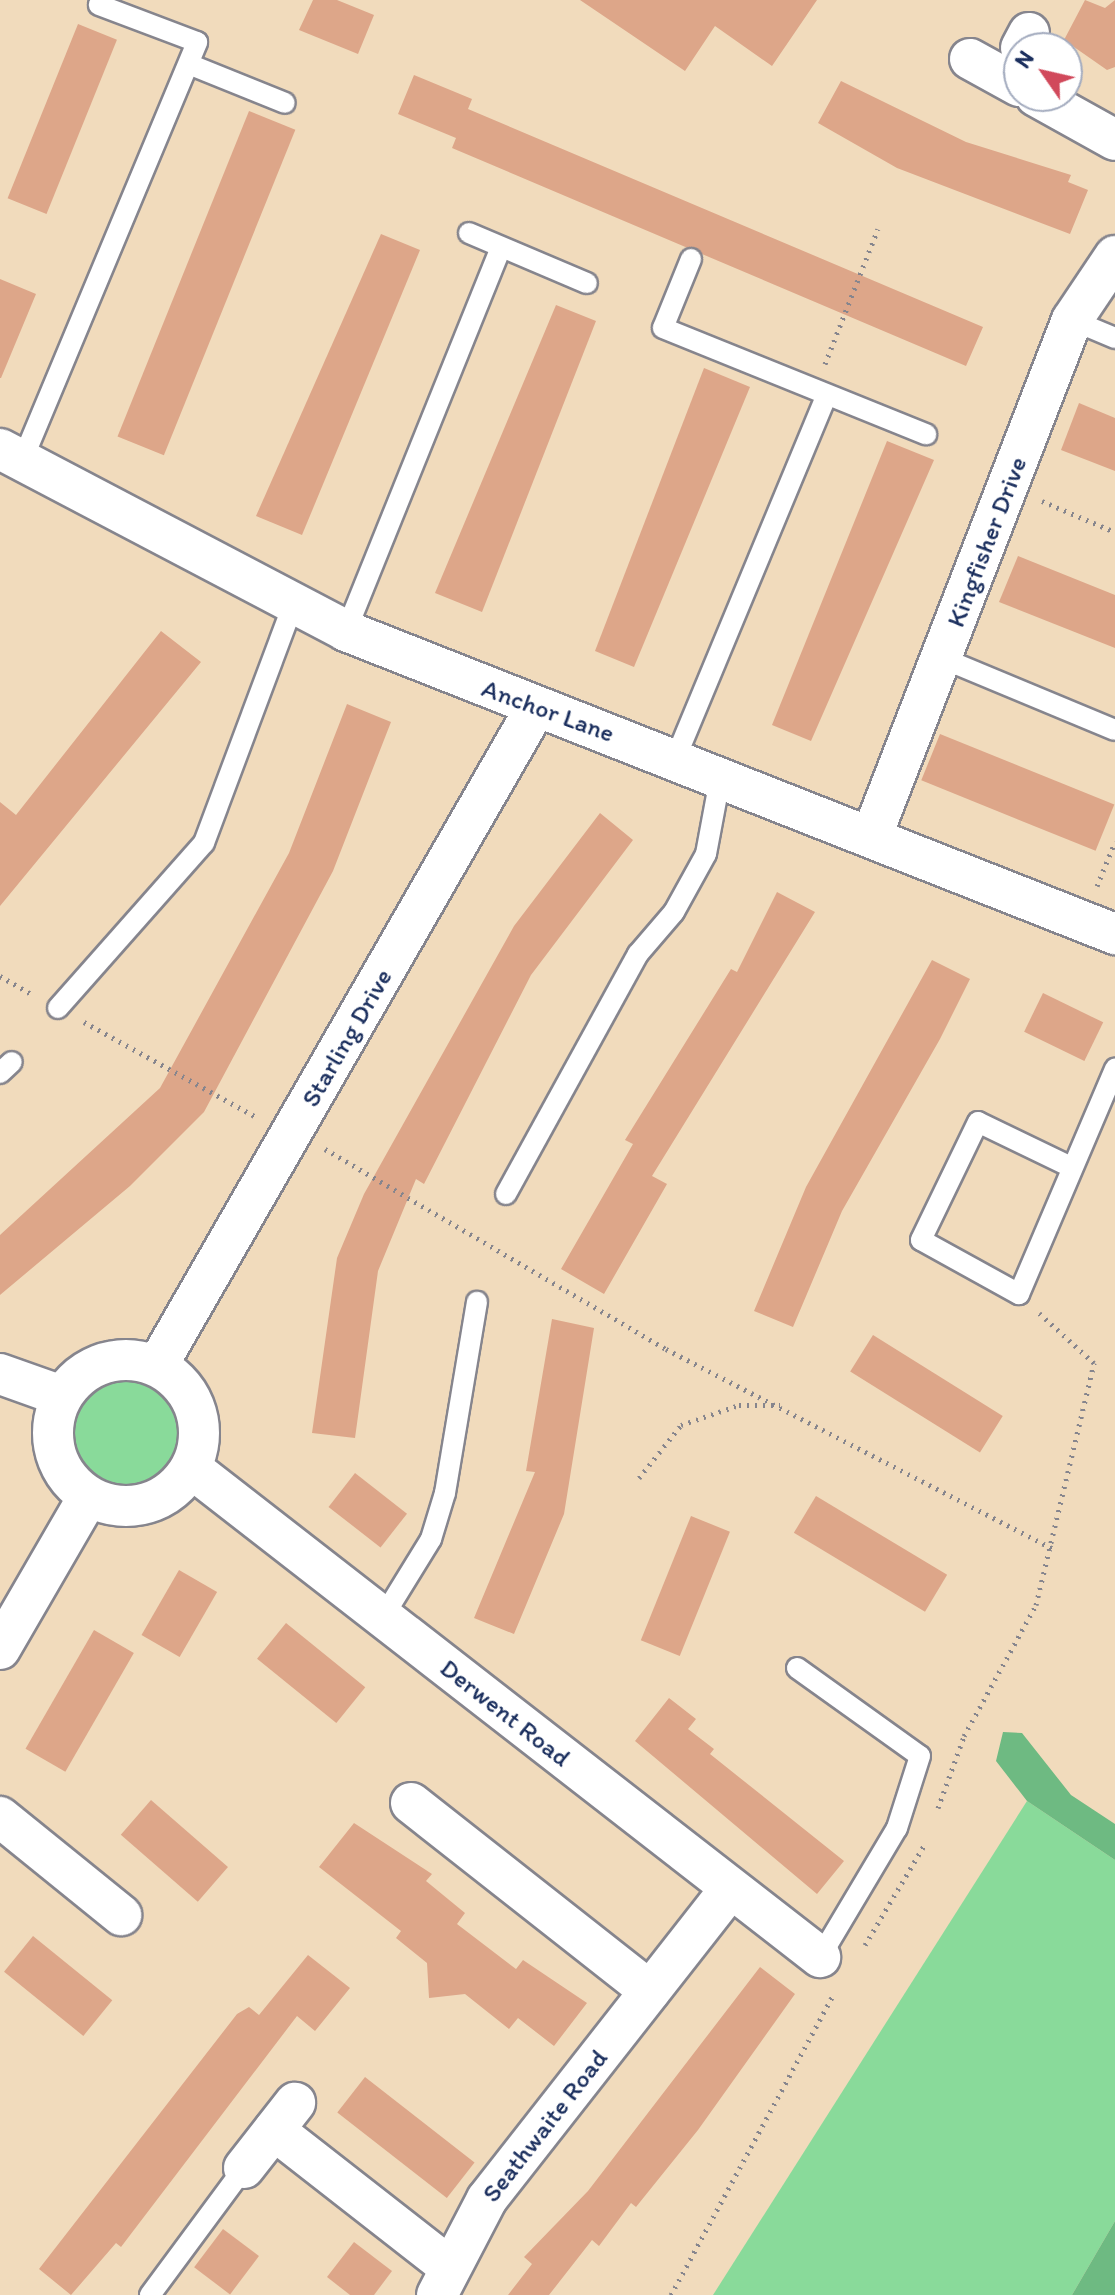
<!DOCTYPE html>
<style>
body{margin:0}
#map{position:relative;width:1115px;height:2295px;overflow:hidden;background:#f1dbbc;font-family:Itim,sans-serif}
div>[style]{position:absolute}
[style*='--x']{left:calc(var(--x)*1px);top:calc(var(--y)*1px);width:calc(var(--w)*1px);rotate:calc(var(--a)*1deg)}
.green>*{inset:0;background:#89da9a}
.round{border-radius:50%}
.forest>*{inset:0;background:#6eba82}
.building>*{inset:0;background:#dda689;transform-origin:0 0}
.path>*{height:5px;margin-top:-2.5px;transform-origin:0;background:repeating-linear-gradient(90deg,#86858d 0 2px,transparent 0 8px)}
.roads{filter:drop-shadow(2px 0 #86858d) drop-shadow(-2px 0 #86858d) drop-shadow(0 2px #86858d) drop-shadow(0 -2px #86858d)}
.service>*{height:20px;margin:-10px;padding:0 10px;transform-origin:10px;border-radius:10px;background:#fff}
.minor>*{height:40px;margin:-20px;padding:0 20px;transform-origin:20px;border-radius:20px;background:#fff}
.minor>.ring{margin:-20px;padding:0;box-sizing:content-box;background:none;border:40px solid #fff;border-radius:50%}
span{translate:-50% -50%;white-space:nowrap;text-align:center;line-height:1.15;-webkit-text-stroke:8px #fff;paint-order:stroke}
.street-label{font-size:26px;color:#1b2f5e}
.north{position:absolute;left:1003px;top:32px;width:80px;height:80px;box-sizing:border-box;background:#fff;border:2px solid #a4acbf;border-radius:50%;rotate:304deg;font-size:22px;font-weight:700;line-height:32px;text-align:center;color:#1b2f5e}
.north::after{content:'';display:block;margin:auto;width:28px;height:36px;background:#d1495b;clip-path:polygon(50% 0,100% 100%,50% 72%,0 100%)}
</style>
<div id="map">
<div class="green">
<i class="round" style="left:66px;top:1376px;width:114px;height:114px"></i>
<i style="clip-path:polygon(1027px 1801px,1115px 1860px,1115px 2221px,1072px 2295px,713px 2295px)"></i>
</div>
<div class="forest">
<i style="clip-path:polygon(1003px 1732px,1022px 1733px,1071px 1795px,1115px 1824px,1115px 1860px,1027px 1801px,996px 1761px)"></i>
<i style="clip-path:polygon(1115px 2221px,1115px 2295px,1072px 2295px)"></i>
</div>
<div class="building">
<i style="clip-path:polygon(313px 0,337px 0,374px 15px,358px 54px,299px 30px)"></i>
<i style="clip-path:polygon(580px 0,817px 0,772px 66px,715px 26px,685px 71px)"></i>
<i style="clip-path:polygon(1085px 0,1105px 8px,1115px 0,1115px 67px,1107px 70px,1064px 40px)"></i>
<i style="left:78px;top:24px;width:42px;height:188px;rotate:22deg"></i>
<i style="clip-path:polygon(414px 75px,472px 99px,468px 109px,983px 327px,966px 366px,452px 148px,456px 138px,398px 114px)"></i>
<i style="clip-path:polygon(841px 81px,966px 142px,1071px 175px,1068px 182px,1088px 190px,1070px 234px,897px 168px,818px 123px)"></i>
<i style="left:249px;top:111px;width:50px;height:351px;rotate:22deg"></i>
<i style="clip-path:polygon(381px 234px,420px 250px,302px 535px,256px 516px)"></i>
<i style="clip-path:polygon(0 279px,36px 294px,1px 378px,0 378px)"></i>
<i style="clip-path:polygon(556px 305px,596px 321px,482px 612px,435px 593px)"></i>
<i style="clip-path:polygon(704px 368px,750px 387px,634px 667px,595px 651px)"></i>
<i style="clip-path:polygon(1079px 403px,1115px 418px,1115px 471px,1061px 450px)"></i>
<i style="clip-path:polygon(887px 441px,934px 460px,811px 741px,772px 725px)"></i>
<i style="clip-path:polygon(1018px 556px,1115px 595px,1115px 648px,999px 602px)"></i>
<i style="clip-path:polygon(161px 631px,201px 662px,0 906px,0 802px,16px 815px)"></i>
<i style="clip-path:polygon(347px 704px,391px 722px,333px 871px,204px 1112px,130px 1186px,0 1295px,0 1235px,160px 1088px,289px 853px)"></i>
<i style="left:940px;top:734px;width:188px;height:50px;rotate:22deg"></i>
<i style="clip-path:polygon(600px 813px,633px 840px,531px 975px,424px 1184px,416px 1179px,378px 1271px,355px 1438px,312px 1433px,337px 1258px,364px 1194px,514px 926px)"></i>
<i style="clip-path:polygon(777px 892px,815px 912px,652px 1176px,667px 1184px,604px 1294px,561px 1269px,633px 1144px,625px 1140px,731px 969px,737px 972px)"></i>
<i style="clip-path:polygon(932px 960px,970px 979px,940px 1039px,842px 1211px,793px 1327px,754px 1311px,806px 1187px)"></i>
<i style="left:1043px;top:993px;width:67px;height:43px;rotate:26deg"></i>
<i style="clip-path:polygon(552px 1319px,594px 1328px,564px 1514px,514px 1634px,474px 1618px,535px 1472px,526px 1471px)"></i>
<i style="left:873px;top:1335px;width:153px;height:43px;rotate:32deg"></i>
<i style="left:355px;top:1473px;width:66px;height:43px;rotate:38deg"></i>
<i style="left:816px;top:1496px;width:153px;height:43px;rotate:31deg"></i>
<i style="left:691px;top:1516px;width:42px;height:134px;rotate:22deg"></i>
<i style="left:179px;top:1570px;width:44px;height:75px;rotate:30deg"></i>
<i style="left:286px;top:1623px;width:102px;height:46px;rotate:39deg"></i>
<i style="left:94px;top:1630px;width:46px;height:137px;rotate:30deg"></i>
<i style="clip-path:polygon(669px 1698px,696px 1719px,688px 1729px,714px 1749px,710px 1754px,844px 1861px,817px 1894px,635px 1741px)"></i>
<i style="left:151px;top:1800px;width:102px;height:46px;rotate:41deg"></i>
<i style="clip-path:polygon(354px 1823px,432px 1874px,426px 1881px,465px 1913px,457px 1924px,516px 1969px,523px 1960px,587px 2003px,554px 2046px,518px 2018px,509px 2029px,465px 1994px,429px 1998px,427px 1963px,396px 1938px,401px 1931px,319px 1867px)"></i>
<i style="left:33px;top:1936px;width:102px;height:46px;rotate:39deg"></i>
<i style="clip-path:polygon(308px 1955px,350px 1988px,315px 2031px,297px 2016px,121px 2247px,116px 2243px,71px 2295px,39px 2269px,237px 2014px,249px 2007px,259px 2015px)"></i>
<i style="clip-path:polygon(760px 1967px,795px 1994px,698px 2130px,636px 2207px,631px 2203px,599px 2246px,592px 2240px,549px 2295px,508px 2295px,532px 2264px,524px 2257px,588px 2191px)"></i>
<i style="left:365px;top:2077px;width:139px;height:45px;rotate:38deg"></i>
<i style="left:223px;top:2229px;width:45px;height:48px;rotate:37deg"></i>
<i style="clip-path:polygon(354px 2242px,392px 2271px,374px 2295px,350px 2295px,327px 2277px)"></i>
</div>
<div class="path">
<i style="--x:825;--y:364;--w:145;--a:-68.6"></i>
<i style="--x:1042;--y:501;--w:79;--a:23"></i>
<i style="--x:1097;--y:886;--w:48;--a:-67.8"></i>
<i style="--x:0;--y:976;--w:38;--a:30"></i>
<i style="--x:84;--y:1022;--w:199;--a:28.9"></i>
<i style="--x:325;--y:1149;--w:395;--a:30.4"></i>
<i style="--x:666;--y:1349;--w:436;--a:27.3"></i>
<i style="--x:639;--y:1478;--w:68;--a:-51.6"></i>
<i style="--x:681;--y:1425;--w:61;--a:-19"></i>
<i style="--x:739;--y:1405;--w:41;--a:0"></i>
<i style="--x:938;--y:1808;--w:77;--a:-70.1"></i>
<i style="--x:964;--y:1736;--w:149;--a:-61.2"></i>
<i style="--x:1036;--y:1605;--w:249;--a:-76.5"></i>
<i style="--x:1094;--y:1363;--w:74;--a:-137.7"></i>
<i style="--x:865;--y:1945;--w:117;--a:-59.3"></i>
<i style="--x:671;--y:2295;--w:343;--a:-61.6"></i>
</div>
<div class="roads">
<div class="service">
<i style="--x:191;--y:65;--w:101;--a:22"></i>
<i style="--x:469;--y:233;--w:128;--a:23"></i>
<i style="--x:691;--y:259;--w:74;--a:112.1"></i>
<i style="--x:663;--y:328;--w:284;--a:22"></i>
<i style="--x:1072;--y:320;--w:47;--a:22.7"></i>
<i style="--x:22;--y:461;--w:454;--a:-67.3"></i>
<i style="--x:197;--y:42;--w:105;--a:-159.3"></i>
<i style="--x:346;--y:631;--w:413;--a:-68"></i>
<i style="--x:942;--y:658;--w:187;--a:22.6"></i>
<i style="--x:676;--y:757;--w:391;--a:-67.4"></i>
<i style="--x:58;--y:1008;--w:220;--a:-48.5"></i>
<i style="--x:204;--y:843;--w:254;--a:-69.5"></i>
<i style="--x:0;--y:1073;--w:16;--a:-43"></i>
<i style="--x:1071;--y:1167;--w:103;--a:-154.2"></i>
<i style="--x:978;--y:1122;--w:131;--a:115.8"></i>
<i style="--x:921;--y:1240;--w:112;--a:28.9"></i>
<i style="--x:1019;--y:1294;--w:245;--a:-66.9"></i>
<i style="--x:506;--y:1194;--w:274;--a:-61.2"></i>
<i style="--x:638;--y:954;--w:55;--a:-49.4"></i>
<i style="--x:674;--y:912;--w:66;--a:-61.1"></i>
<i style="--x:706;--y:854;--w:81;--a:-79.4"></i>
<i style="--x:383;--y:1617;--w:92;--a:-58.4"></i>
<i style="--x:431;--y:1539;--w:48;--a:-73.1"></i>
<i style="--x:445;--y:1493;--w:194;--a:-80.5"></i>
<i style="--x:797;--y:1668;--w:151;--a:35.6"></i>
<i style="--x:920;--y:1756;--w:76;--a:107.7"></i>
<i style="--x:897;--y:1828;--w:150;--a:120.8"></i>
<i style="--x:150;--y:2295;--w:158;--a:-53.5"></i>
</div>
<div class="minor">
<i style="--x:1021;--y:48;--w:17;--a:-62"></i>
<i style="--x:970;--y:59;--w:56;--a:28.9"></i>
<i style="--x:1036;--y:96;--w:90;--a:29.1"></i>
<i style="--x:0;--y:449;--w:391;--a:27.7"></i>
<i style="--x:346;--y:631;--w:827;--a:21.51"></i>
<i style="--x:872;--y:835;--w:552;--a:-68.78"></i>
<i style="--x:1072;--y:320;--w:77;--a:-56.1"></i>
<i class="ring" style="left:53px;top:1360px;width:106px;height:106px"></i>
<i style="--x:157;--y:1366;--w:758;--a:-60.09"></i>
<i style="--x:0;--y:1374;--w:66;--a:19.5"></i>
<i style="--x:191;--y:1468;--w:797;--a:37.86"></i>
<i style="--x:0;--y:1649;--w:176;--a:-59.9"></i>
<i style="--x:411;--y:1803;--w:304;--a:38.2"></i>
<i style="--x:0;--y:1817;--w:156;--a:39"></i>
<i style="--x:274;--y:2130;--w:219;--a:38"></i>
<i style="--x:244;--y:2168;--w:83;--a:-51.9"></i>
<i style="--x:437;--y:2295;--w:108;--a:-62.5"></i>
<i style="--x:487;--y:2199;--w:394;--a:-51.9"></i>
</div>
</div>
<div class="street-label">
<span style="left:987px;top:542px;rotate:-69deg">Kingfisher Drive</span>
<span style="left:548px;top:711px;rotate:20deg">Anchor Lane</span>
<span style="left:347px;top:1038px;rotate:-60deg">Starling Drive</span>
<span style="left:505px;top:1713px;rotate:38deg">Derwent Road</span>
<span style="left:545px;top:2126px;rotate:-52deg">Seathwaite Road</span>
</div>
<div class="north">N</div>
</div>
